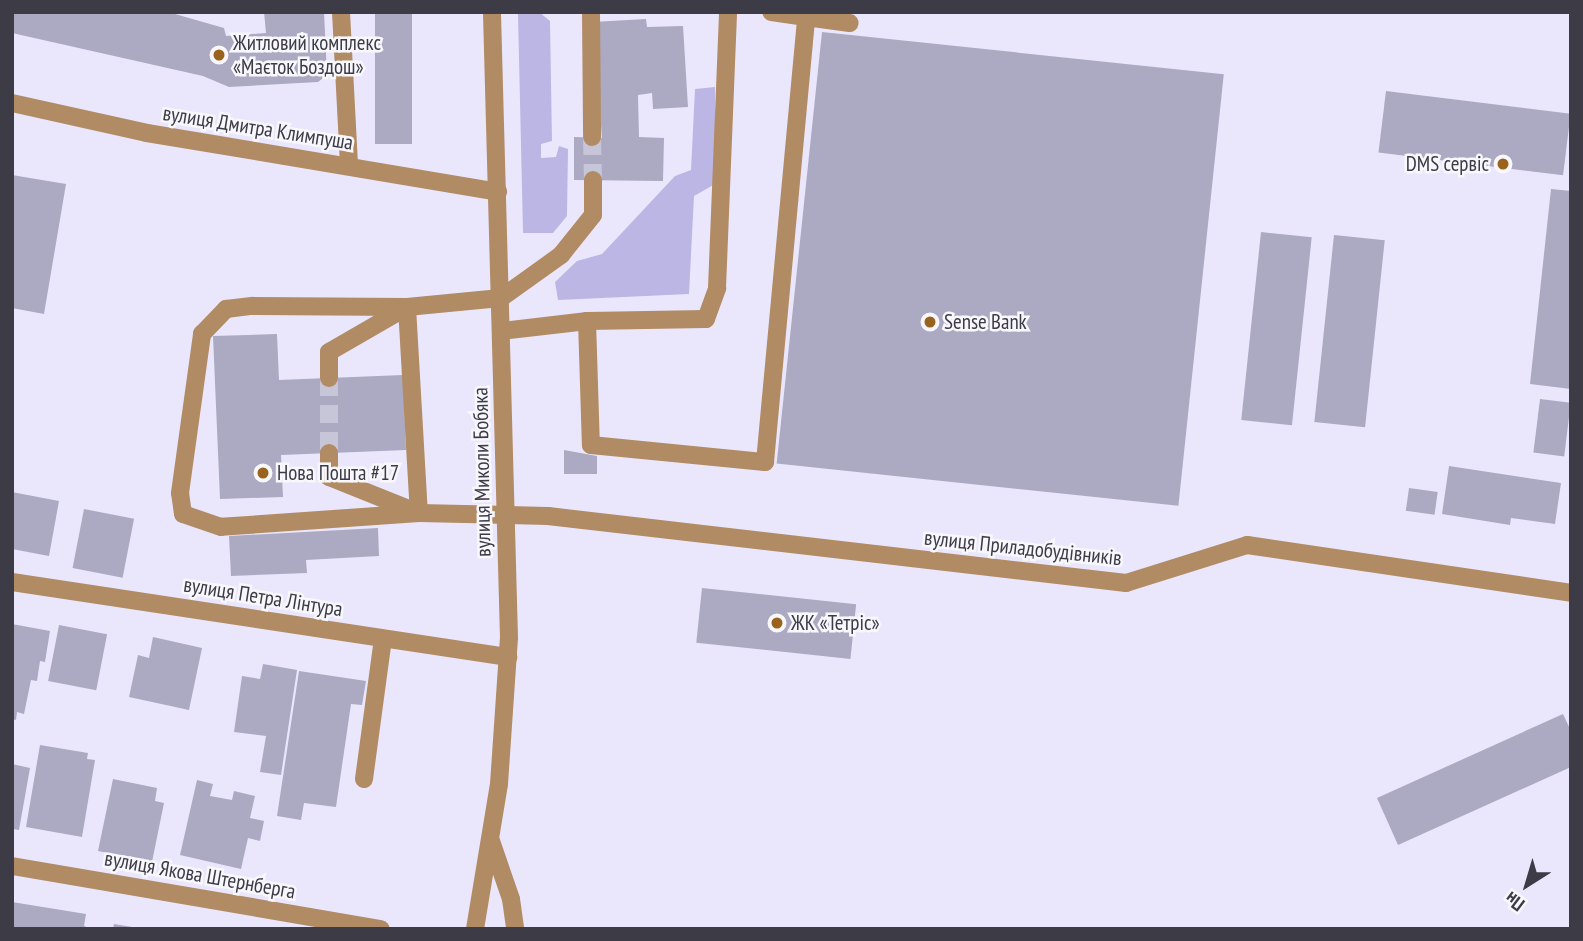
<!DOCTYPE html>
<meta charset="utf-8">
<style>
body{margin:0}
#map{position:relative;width:1583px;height:941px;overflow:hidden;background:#eae7fd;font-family:"PT Sans Narrow",sans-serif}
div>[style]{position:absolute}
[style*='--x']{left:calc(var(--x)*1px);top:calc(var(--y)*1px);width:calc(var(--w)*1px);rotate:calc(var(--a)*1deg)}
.green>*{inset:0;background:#bcb6e4}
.building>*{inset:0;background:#aca9c2;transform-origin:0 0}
.minor-tunnel>*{height:18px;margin-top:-9px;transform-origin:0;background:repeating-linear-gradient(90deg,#c7c5d8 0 18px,transparent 0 27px)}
.minor>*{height:18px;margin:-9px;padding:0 9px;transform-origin:9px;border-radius:9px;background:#b18b64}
.dots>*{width:19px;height:19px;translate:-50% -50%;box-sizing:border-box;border:4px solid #f7f7fc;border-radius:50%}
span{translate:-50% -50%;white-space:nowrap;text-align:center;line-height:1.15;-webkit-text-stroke:5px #f7f7fc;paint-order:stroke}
.poi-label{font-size:21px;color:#3d3b46}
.left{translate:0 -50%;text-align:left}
.right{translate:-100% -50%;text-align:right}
.street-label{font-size:21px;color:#3d3b46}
.frame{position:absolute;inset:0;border:14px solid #3d3b46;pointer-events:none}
.north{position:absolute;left:1492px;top:850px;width:70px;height:70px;-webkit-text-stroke:5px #f7f7fc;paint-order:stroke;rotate:217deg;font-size:19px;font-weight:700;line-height:28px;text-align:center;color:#3d3b46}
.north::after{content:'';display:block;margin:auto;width:24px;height:32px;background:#3d3b46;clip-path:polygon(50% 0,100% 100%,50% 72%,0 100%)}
</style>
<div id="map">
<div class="green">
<i style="clip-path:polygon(539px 12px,550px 21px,552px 141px,541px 144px,541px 158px,556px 157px,559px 146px,568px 149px,567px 216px,553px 233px,523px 233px,518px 14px)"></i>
<i style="clip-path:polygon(715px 87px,715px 184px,694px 196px,689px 294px,558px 300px,555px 282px,577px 261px,602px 254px,675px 176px,691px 170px,695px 89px)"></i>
</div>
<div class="building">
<i style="clip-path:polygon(12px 12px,168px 12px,224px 28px,226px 36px,266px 33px,264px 12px,324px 12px,327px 75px,318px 82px,229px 87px,203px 76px,12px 33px)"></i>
<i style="left:375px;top:12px;width:37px;height:132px"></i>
<i style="clip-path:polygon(646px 19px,647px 27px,683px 26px,688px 107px,653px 109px,652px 93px,638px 95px,639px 137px,664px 138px,663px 181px,574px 180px,574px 137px,602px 138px,593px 22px)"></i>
<i style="left:822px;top:32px;width:404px;height:434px;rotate:6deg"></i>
<i style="left:1386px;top:91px;width:186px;height:62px;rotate:7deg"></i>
<i style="clip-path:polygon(12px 175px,66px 184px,44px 314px,12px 308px)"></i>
<i style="clip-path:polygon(1551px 189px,1571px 191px,1571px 389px,1530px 384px)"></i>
<i style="left:1261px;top:232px;width:51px;height:189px;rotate:6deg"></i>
<i style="left:1334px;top:235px;width:51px;height:188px;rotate:6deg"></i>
<i style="clip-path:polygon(277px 334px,279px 380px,403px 375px,406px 450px,281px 455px,283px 497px,220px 499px,213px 336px)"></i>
<i style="left:1540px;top:399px;width:31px;height:54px;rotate:7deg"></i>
<i style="clip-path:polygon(564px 450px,597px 456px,597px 474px,564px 474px)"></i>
<i style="clip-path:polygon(1449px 466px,1561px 483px,1555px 524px,1511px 518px,1510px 525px,1442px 514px)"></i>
<i style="left:1409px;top:488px;width:29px;height:23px;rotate:8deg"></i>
<i style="clip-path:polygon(12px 492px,59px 501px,49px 556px,12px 549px)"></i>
<i style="left:84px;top:509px;width:51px;height:60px;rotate:11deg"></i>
<i style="clip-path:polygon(378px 528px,379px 556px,306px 560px,307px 573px,231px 576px,229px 536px)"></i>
<i style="left:702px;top:588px;width:155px;height:55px;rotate:6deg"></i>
<i style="clip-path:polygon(12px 624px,50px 631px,45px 662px,40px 661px,37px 681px,31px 680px,24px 714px,17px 712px,16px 720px,12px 719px)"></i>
<i style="left:59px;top:625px;width:49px;height:57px;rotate:11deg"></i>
<i style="clip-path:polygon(153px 637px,202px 648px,189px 710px,129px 697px,138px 655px,149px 658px)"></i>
<i style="clip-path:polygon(263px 664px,297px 670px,281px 775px,260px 772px,266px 736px,234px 732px,242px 676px,260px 679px)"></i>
<i style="clip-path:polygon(299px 671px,366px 681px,362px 705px,351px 704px,336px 807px,304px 803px,301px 820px,277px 816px)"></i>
<i style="clip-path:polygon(1563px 714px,1571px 731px,1571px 767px,1398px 845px,1377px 798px)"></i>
<i style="clip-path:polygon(40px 745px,88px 753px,87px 759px,95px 760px,82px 837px,26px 827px)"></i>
<i style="clip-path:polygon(12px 764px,30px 768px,19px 830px,12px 829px)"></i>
<i style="clip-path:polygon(113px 779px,157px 788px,155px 801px,164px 803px,152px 862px,98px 851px)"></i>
<i style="clip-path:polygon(197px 780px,213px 784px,210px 796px,232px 800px,234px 791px,255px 796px,250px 818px,264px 821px,260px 841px,248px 838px,241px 869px,180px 855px)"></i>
<i style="clip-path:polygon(12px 902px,86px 914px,84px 926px,91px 929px,12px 929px)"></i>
<i style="clip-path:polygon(114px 924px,132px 927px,132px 929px,113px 929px)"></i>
</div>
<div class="minor-tunnel">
<i style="--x:592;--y:137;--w:43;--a:88.7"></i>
<i style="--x:329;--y:378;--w:75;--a:90"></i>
</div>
<div class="minor">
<i style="--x:341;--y:12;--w:154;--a:87"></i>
<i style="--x:591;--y:12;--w:125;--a:89.5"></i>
<i style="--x:806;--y:17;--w:44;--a:7.8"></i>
<i style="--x:12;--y:103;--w:138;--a:12.5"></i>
<i style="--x:147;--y:133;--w:356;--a:9.5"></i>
<i style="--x:252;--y:306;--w:155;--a:0.4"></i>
<i style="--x:407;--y:307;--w:206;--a:86.7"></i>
<i style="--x:419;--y:513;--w:198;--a:176"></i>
<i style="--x:221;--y:527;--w:40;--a:-161.1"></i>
<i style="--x:183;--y:514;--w:21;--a:-98"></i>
<i style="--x:180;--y:493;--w:161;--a:-82.1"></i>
<i style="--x:202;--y:334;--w:35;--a:-46"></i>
<i style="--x:226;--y:309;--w:26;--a:-7"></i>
<i style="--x:587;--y:321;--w:124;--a:88.2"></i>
<i style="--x:591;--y:445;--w:175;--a:5.6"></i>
<i style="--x:765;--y:462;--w:447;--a:-84.7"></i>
<i style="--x:806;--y:17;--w:35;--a:-172"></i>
<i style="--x:502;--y:331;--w:86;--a:-6.7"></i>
<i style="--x:587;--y:321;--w:119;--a:-1"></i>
<i style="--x:706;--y:319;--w:33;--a:-70"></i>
<i style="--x:717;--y:288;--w:276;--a:-87.7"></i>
<i style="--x:329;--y:378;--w:26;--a:-90"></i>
<i style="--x:329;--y:352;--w:90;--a:-30"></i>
<i style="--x:407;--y:307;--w:94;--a:-5.5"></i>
<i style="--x:501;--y:298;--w:74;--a:-35.6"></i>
<i style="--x:561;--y:255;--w:51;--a:-51.3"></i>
<i style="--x:593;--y:215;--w:35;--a:-90"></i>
<i style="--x:329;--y:453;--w:24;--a:90"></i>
<i style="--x:329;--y:477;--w:97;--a:21.8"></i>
<i style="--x:419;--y:513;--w:129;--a:1.3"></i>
<i style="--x:548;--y:516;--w:582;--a:6.61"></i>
<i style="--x:1126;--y:583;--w:127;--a:-17.4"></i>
<i style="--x:1247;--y:545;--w:328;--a:8.4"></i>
<i style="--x:12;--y:582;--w:502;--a:8.6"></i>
<i style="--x:364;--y:779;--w:141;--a:-82.3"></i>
<i style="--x:491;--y:841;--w:61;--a:71"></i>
<i style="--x:511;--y:899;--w:30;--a:82"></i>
<i style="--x:12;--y:866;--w:374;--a:9.7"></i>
<i style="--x:475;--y:929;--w:147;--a:-80.6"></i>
<i style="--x:499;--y:784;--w:146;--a:-86.1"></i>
<i style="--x:509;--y:638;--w:626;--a:-91.56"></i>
</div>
<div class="dots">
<i style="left:219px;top:55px;background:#9a631d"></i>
<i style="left:1503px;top:164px;background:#9a631d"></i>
<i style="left:930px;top:322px;background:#9a631d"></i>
<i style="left:263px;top:473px;background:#9a631d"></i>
<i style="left:777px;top:623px;background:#9a631d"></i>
</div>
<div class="poi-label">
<span class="left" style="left:233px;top:55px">Житловий комплекс<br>«Маєток Боздош»</span>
<span class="right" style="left:1489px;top:164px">DMS сервіс</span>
<span class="left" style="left:944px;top:322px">Sense Bank</span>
<span class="left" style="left:277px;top:473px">Нова Пошта #17</span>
<span class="left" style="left:791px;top:623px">ЖК «Тетріс»</span>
</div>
<div class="street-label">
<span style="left:258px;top:128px;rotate:9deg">вулиця Дмитра Климпуша</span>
<span style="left:482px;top:472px;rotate:-91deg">вулиця Миколи Бобяка</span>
<span style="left:1023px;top:548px;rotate:6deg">вулиця Приладобудівників</span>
<span style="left:263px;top:597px;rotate:9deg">вулиця Петра Лінтура</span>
<span style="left:200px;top:875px;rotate:10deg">вулиця Якова Штернберга</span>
</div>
<div class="frame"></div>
<div class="north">Пн</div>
</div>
